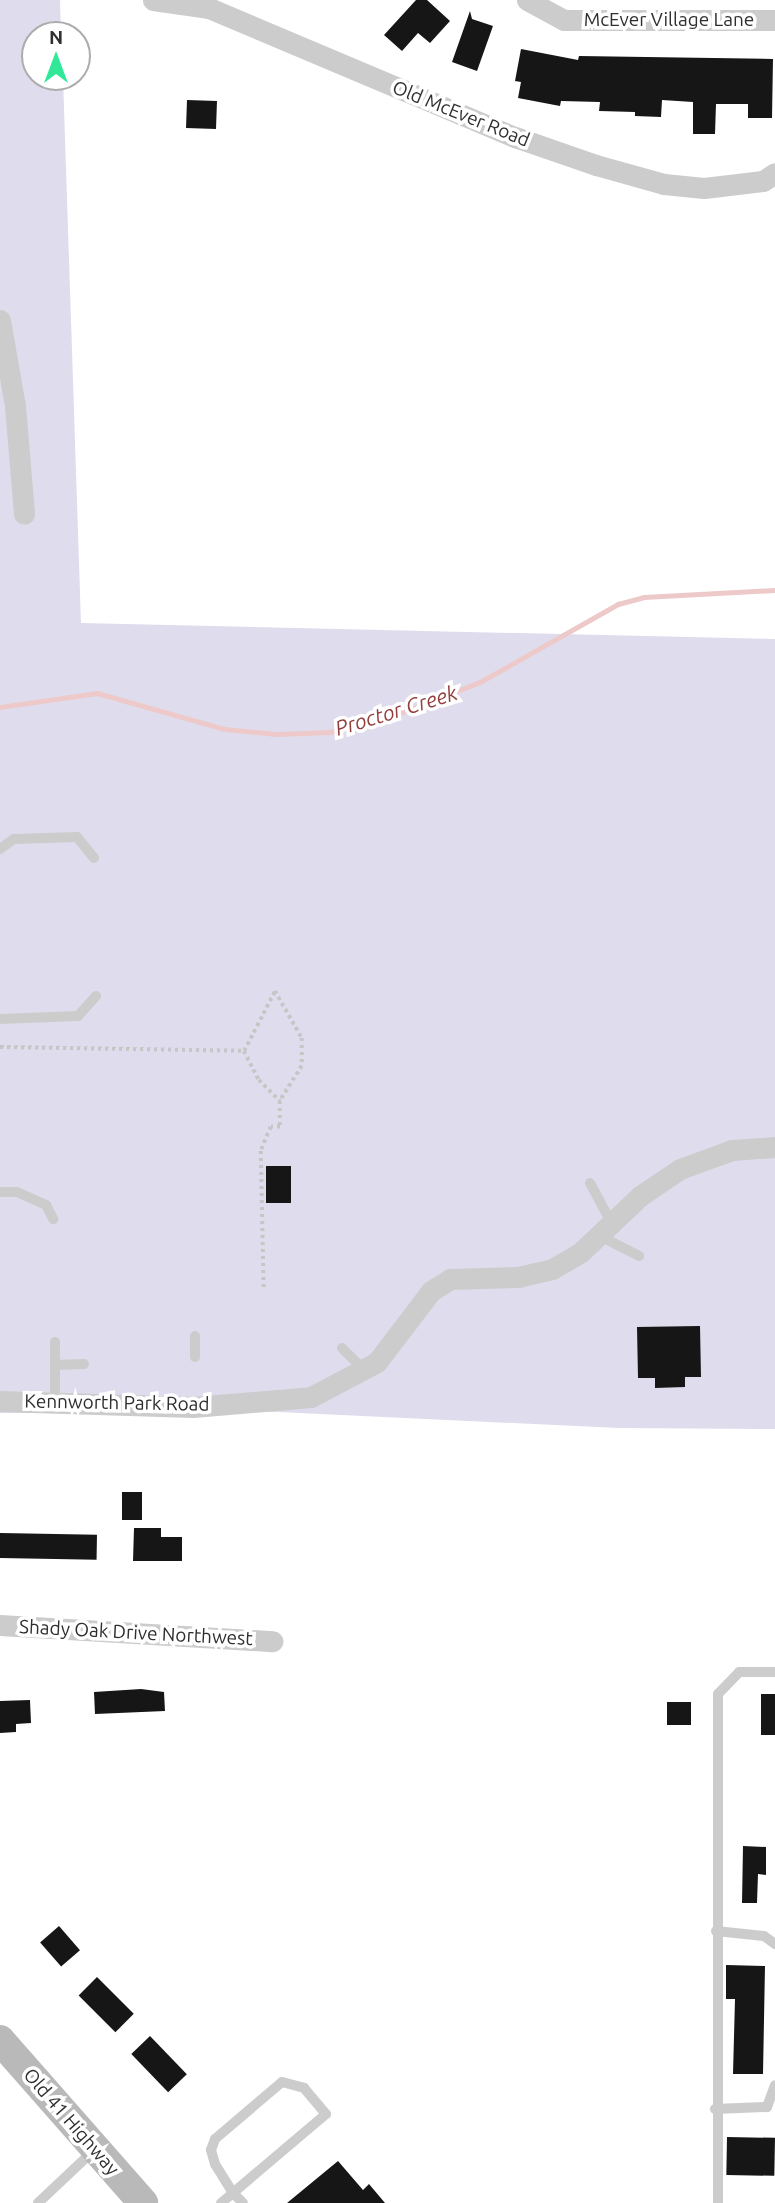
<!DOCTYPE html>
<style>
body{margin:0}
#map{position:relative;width:775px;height:2203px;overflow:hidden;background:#fff;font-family:Ubuntu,sans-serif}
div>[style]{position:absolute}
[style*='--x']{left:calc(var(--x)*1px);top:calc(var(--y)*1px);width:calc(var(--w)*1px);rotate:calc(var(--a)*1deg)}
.green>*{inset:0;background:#dfdded}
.stream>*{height:5px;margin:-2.5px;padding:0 2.5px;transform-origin:2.5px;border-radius:2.5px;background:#edcac9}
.building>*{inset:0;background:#161616;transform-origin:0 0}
.path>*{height:3.5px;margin-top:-1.75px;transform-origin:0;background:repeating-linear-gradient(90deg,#c6c6c6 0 3.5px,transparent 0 7px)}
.lane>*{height:10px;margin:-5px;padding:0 5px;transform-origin:5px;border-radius:5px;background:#ccc}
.street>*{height:21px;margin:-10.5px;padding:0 10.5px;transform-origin:10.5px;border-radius:10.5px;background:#ccc}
.secondary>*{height:30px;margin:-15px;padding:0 15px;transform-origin:15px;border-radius:15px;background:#b9b9b9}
span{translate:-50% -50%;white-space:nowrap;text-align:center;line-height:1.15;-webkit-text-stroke:7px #fff;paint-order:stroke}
.street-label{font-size:19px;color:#2f2f2f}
.water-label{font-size:21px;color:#933e3c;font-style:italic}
.north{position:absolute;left:21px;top:21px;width:70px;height:70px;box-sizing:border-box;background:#fff;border:2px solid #acacac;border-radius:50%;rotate:0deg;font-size:19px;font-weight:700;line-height:28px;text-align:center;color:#2f2f2f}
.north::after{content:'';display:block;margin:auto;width:24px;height:32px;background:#30e898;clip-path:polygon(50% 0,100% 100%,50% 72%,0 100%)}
</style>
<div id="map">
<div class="green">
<i style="clip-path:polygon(0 0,60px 0,61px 35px,35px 35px,35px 77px,63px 77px,81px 623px,775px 639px,775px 1429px,619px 1428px,278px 1412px,0 1413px)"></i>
</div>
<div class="stream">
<i style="--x:0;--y:707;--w:98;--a:-8.2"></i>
<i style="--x:97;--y:693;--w:132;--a:15.8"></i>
<i style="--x:224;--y:729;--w:53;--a:5.4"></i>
<i style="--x:277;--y:734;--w:53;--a:-2.2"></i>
<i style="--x:330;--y:732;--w:79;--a:-15.4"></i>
<i style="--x:406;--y:711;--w:79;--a:-21.4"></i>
<i style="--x:480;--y:682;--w:159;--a:-29.5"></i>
<i style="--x:618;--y:604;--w:27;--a:-15"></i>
<i style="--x:644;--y:597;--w:131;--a:-3.1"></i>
</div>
<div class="building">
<i style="clip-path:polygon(416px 0,427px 0,450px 21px,430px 43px,418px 33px,402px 51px,384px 35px)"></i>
<i style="clip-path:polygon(470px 11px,472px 19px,493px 26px,477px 71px,452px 62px)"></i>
<i style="clip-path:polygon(521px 49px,578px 60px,579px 56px,773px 59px,772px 118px,748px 118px,748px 104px,716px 104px,715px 134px,693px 134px,693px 102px,662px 100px,661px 117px,635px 116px,635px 112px,599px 111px,600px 102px,561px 101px,560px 106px,518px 98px,521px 82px,515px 81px)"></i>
<i style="left:187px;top:100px;width:30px;height:28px;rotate:2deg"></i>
<i style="left:266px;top:1166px;width:25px;height:37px"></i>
<i style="clip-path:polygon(700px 1326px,701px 1377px,685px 1377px,685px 1387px,655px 1388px,655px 1378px,638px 1378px,637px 1327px)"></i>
<i style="left:122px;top:1492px;width:20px;height:28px"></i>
<i style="clip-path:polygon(134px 1528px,161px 1528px,161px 1537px,182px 1537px,182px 1561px,133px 1561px)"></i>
<i style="left:0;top:1533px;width:97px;height:25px;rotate:1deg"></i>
<i style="clip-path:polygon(141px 1689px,164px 1692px,165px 1711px,95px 1714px,94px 1692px)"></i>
<i style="left:761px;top:1694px;width:14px;height:41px"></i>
<i style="clip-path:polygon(30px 1700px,31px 1723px,16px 1724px,16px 1732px,0 1733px,0 1701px)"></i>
<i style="left:667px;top:1702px;width:24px;height:23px"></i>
<i style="clip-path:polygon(743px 1846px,766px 1847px,766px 1875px,758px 1874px,757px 1903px,742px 1903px)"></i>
<i style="left:59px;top:1926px;width:32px;height:25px;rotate:49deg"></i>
<i style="clip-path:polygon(726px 1965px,765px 1966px,763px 2074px,733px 2074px,735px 1999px,726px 1999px)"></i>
<i style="left:97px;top:1977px;width:52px;height:26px;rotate:45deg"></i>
<i style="left:150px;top:2036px;width:53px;height:26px;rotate:46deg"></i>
<i style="left:727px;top:2137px;width:48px;height:38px;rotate:1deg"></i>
<i style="clip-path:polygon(338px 2161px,363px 2190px,369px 2184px,385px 2203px,287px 2203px)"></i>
</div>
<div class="path">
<i style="--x:0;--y:1047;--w:244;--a:0.9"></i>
<i style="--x:244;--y:1051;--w:68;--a:-62.7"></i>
<i style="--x:275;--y:991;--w:54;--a:60.1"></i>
<i style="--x:302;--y:1038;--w:28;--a:90"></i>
<i style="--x:302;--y:1066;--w:41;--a:122.2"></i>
<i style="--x:280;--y:1101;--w:26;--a:90"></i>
<i style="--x:280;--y:1127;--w:9;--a:180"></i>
<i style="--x:271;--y:1127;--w:26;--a:113"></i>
<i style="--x:261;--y:1151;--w:140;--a:88.8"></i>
<i style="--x:244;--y:1051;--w:33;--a:63"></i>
<i style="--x:259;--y:1080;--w:30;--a:45"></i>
</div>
<div class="lane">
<i style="--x:0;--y:849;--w:17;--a:-36"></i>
<i style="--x:14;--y:839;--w:63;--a:-1.8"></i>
<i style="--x:77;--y:837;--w:27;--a:51"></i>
<i style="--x:0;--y:1019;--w:78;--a:-2.2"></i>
<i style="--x:78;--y:1016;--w:27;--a:-48"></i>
<i style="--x:590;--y:1183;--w:47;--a:61.8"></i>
<i style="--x:0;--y:1192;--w:17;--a:0"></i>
<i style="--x:17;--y:1192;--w:32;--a:24"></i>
<i style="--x:46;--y:1205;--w:16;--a:63"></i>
<i style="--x:600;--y:1236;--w:44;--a:27.1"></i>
<i style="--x:195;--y:1336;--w:21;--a:90"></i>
<i style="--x:55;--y:1342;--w:60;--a:90"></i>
<i style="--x:342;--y:1348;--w:33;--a:45"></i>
<i style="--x:55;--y:1365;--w:29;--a:-2"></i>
<i style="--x:716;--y:1931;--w:48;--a:5.9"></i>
<i style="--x:764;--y:1936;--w:14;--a:36"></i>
<i style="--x:282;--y:2082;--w:23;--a:15"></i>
<i style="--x:304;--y:2088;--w:34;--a:50"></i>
<i style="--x:326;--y:2114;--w:122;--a:139.7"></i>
<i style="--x:233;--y:2193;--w:34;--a:-122"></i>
<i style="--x:215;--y:2164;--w:15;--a:-106"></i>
<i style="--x:211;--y:2150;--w:12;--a:-70"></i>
<i style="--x:215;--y:2139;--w:88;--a:-40.4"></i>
<i style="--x:715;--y:2109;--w:52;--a:-2.2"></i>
<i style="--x:767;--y:2107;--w:23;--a:-70"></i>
<i style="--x:38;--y:2203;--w:76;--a:-43.4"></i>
<i style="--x:221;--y:2203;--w:16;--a:-40"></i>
<i style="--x:233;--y:2193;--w:14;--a:45"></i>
<i style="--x:718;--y:2203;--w:509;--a:-90"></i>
<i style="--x:718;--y:1694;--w:30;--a:-46"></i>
<i style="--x:739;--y:1672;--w:36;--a:0"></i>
</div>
<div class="street">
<i style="--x:153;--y:0;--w:57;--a:8.1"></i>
<i style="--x:209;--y:8;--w:332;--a:22.9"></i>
<i style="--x:515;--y:137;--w:86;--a:19.1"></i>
<i style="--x:596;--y:165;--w:71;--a:15.6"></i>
<i style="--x:664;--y:184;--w:40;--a:5.7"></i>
<i style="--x:704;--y:188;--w:59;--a:-6.8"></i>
<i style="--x:763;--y:181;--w:14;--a:-34"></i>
<i style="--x:527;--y:0;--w:42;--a:28.4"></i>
<i style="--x:564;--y:20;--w:211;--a:0"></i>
<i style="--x:0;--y:320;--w:87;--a:80.1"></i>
<i style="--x:15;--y:406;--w:108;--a:85.2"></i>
<i style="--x:0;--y:1401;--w:193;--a:1.8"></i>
<i style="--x:193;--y:1407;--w:118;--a:-4.8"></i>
<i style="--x:311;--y:1397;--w:75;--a:-27.9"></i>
<i style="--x:377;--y:1362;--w:89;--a:-52.7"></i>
<i style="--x:431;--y:1291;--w:22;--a:-32"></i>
<i style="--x:450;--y:1279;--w:68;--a:-1.7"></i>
<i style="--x:518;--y:1277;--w:35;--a:-13"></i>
<i style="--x:552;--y:1269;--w:32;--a:-30"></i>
<i style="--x:580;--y:1253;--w:83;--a:-43.5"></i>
<i style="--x:640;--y:1196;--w:48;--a:-34"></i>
<i style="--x:680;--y:1169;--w:55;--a:-20.1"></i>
<i style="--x:732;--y:1150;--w:43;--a:-4"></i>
<i style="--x:0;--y:1625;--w:273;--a:3.4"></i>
</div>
<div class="secondary">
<i style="--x:0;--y:2040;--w:217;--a:48.7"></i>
</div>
<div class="street-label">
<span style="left:669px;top:20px">McEver Village Lane</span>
<span style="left:461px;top:114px;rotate:22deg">Old McEver Road</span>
<span style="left:117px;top:1403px;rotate:1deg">Kennworth Park Road</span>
<span style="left:136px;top:1633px;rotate:3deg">Shady Oak Drive Northwest</span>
<span style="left:71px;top:2122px;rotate:49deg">Old 41 Highway</span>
</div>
<div class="water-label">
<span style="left:396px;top:710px;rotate:-17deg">Proctor Creek</span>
</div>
<div class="north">N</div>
</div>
